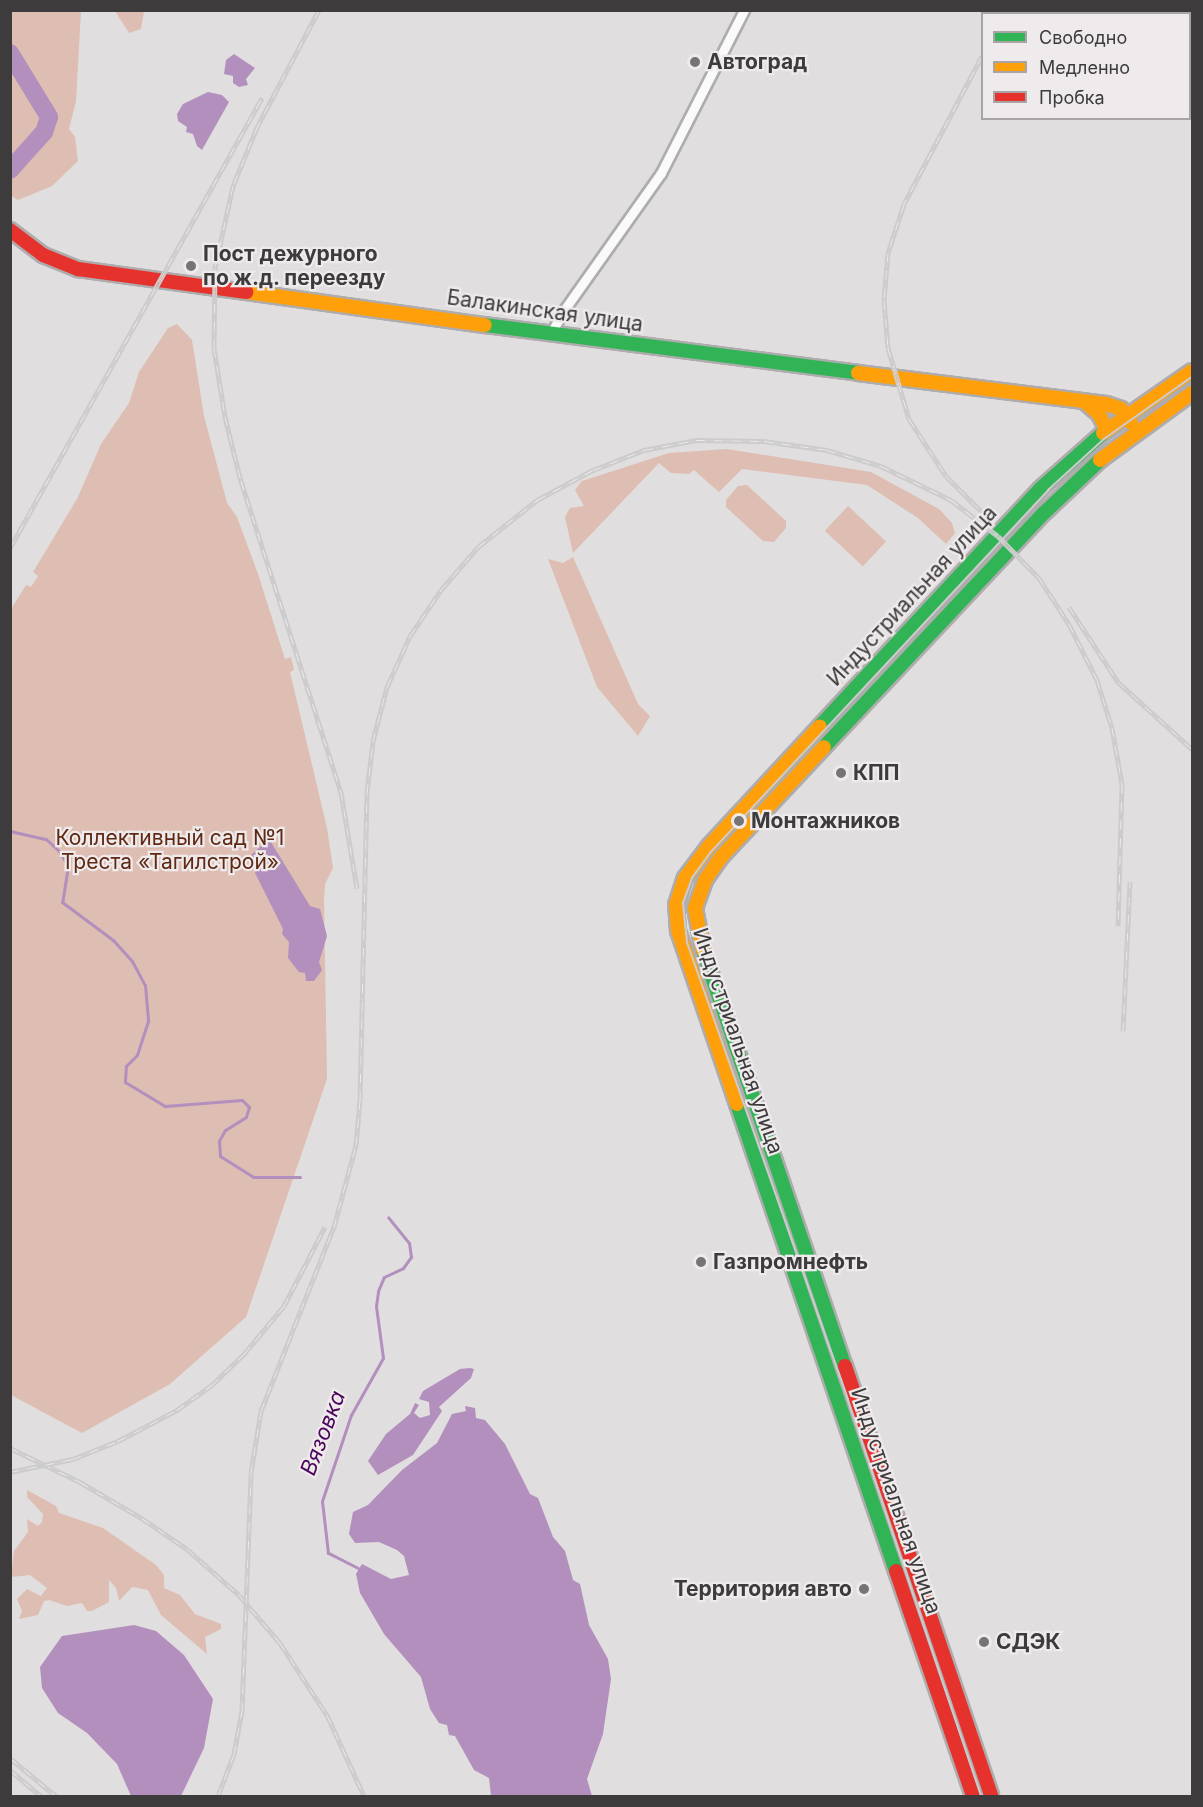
<!DOCTYPE html>
<meta charset="utf-8">
<style>
body{margin:0}
#map{position:relative;width:1203px;height:1807px;overflow:hidden;background:#e1dedf;font-family:Inter,sans-serif}
div>[style]{position:absolute}
[style*='--x']{left:calc(var(--x)*1px);top:calc(var(--y)*1px);width:calc(var(--w)*1px);rotate:calc(var(--a)*1deg)}
.green>*{inset:0;background:#debdb2;transform-origin:0 0}
.water>*{inset:0;background:#b38fbe}
.stream>*{height:3px;margin:-1.5px;padding:0 1.5px;transform-origin:1.5px;border-radius:1.5px;background:#b38fbe}
.river>*{height:18px;margin:-9px;padding:0 9px;transform-origin:9px;border-radius:9px;background:#b38fbe}
.roads{filter:drop-shadow(2px 0 #aeacad) drop-shadow(-2px 0 #aeacad) drop-shadow(0 2px #aeacad) drop-shadow(0 -2px #aeacad)}
.street>*{height:9px;margin:-4.5px;padding:0 4.5px;transform-origin:4.5px;border-radius:4.5px;background:#fafafa}
.fast>*{height:14px;margin:-7px;padding:0 7px;transform-origin:7px;border-radius:7px;background:#30b455}
.slow>*{height:14px;margin:-7px;padding:0 7px;transform-origin:7px;border-radius:7px;background:#ff9f0a}
.jam>*{height:14px;margin:-7px;padding:0 7px;transform-origin:7px;border-radius:7px;background:#e5322d}
.tram>*{height:1.5px;margin:-0.75px;padding:0 0.75px;transform-origin:0.75px;border-radius:0.75px;background:#cdcccc}
.rail>*{height:5px;margin-top:-2.5px;transform-origin:0;background:repeating-linear-gradient(90deg,#efeaeb 0 9px,#cdcccc 0 18px);box-sizing:border-box;border-block:2px solid #cdcccc}
.dots>*{width:16px;height:16px;translate:-50% -50%;box-sizing:border-box;border:3px solid #efeaeb;border-radius:50%}
span{translate:-50% -50%;white-space:nowrap;text-align:center;line-height:1.15;-webkit-text-stroke:4.5px #efeaeb;paint-order:stroke}
.poi-label{font-size:21px;color:#3d3b3b;font-weight:700}
.left{translate:0 -50%;text-align:left}
.right{translate:-100% -50%;text-align:right}
.street-label{font-size:21px;color:#3d3b3b}
.park-label{font-size:21px;color:#5f2913}
.water-label{font-size:22px;color:#4a055d;font-style:italic}
.frame{position:absolute;inset:0;border:12px solid #3d3b3b;pointer-events:none}
.legend{position:absolute;left:981px;top:12px;width:210px;height:108px;box-sizing:border-box;background:#efeaeb;border:2px solid #a8a4a5;margin:0;padding:8px 10px;list-style:none;font-size:18px;color:#3d3b3b}
.legend li{display:flex;align-items:center;gap:12px;height:30px}
.legend b{width:30px;border:2px solid #a8a4a5}
</style>
<div id="map">
<div class="green">
<i style="clip-path:polygon(11px 10px,81px 11px,76px 101px,69px 129px,75px 137px,78px 161px,52px 186px,18px 200px,10px 195px)"></i>
<i style="clip-path:polygon(115px 11px,144px 11px,141px 29px,129px 33px)"></i>
<i style="clip-path:polygon(177px 324px,192px 340px,204px 416px,227px 503px,237px 517px,258px 574px,285px 659px,291px 657px,294px 670px,290px 672px,327px 828px,333px 868px,325px 884px,324px 900px,327px 1079px,246px 1317px,170px 1384px,82px 1433px,11px 1395px,10px 611px,26px 585px,31px 587px,38px 576px,33px 572px,78px 497px,101px 444px,129px 403px,139px 372px,168px 328px)"></i>
<i style="clip-path:polygon(727px 449px,871px 472px,939px 509px,952px 523px,955px 533px,946px 544px,918px 518px,867px 485px,742px 469px,719px 492px,694px 470px,689px 474px,671px 473px,659px 463px,573px 553px,565px 517px,570px 508px,584px 506px,575px 490px,582px 481px,669px 453px)"></i>
<i style="clip-path:polygon(747px 485px,786px 521px,786px 528px,774px 542px,763px 541px,726px 507px,726px 500px,738px 486px)"></i>
<i style="left:848px;top:506px;width:52px;height:34px;rotate:43deg"></i>
<i style="clip-path:polygon(573px 557px,638px 704px,650px 716px,638px 736px,597px 687px,548px 559px,563px 563px)"></i>
<i style="clip-path:polygon(27px 1490px,56px 1506px,59px 1513px,103px 1528px,156px 1565px,164px 1575px,164px 1588px,180px 1595px,195px 1614px,221px 1624px,221px 1629px,205px 1637px,207px 1654px,161px 1615px,148px 1590px,132px 1587px,119px 1601px,116px 1588px,109px 1580px,109px 1602px,92px 1611px,87px 1611px,82px 1603px,67px 1606px,49px 1600px,44px 1601px,38px 1615px,19px 1619px,22px 1611px,17px 1599px,27px 1589px,41px 1596px,47px 1588px,30px 1575px,11px 1577px,14px 1551px,28px 1532px,27px 1519px,38px 1526px,42px 1522px,43px 1514px,27px 1497px)"></i>
</div>
<div class="water">
<i style="clip-path:polygon(234px 54px,255px 68px,246px 79px,248px 85px,239px 87px,233px 83px,233px 76px,224px 74px,226px 60px)"></i>
<i style="clip-path:polygon(208px 92px,222px 95px,229px 102px,202px 150px,197px 146px,193px 134px,186px 132px,187px 127px,178px 121px,177px 114px,183px 104px)"></i>
<i style="clip-path:polygon(269px 839px,310px 906px,320px 909px,327px 936px,319px 962px,322px 970px,314px 981px,306px 981px,305px 973px,299px 972px,288px 958px,289px 942px,282px 934px,283px 929px,255px 873px,256px 860px,251px 855px)"></i>
<i style="clip-path:polygon(470px 1368px,474px 1369px,471px 1378px,439px 1407px,442px 1411px,413px 1455px,378px 1475px,368px 1461px,386px 1434px,410px 1414px,415px 1403px,419px 1405px,414px 1413px,420px 1418px,430px 1415px,429px 1402px,419px 1399px,423px 1391px,460px 1369px)"></i>
<i style="clip-path:polygon(465px 1406px,475px 1408px,476px 1418px,485px 1420px,505px 1444px,530px 1494px,538px 1498px,553px 1537px,565px 1551px,573px 1580px,580px 1584px,589px 1625px,608px 1659px,611px 1679px,603px 1734px,587px 1779px,592px 1796px,491px 1796px,489px 1778px,474px 1770px,455px 1736px,449px 1735px,447px 1725px,439px 1723px,430px 1709px,421px 1677px,384px 1634px,360px 1593px,356px 1574px,362px 1564px,391px 1579px,409px 1575px,404px 1556px,397px 1550px,379px 1542px,355px 1543px,349px 1534px,353px 1512px,368px 1505px,402px 1470px,437px 1443px,452px 1414px,466px 1411px)"></i>
<i style="clip-path:polygon(134px 1625px,156px 1631px,184px 1655px,213px 1699px,204px 1748px,181px 1796px,131px 1796px,117px 1764px,87px 1733px,58px 1713px,42px 1688px,40px 1667px,62px 1636px)"></i>
</div>
<div class="stream">
<i style="--x:10;--y:831;--w:37;--a:13"></i>
<i style="--x:46;--y:839;--w:18;--a:43"></i>
<i style="--x:59;--y:851;--w:17;--a:59"></i>
<i style="--x:68;--y:866;--w:36;--a:99"></i>
<i style="--x:62;--y:902;--w:64;--a:36.7"></i>
<i style="--x:113;--y:940;--w:28;--a:48"></i>
<i style="--x:132;--y:961;--w:27;--a:62"></i>
<i style="--x:145;--y:985;--w:36;--a:85"></i>
<i style="--x:148;--y:1021;--w:36;--a:108"></i>
<i style="--x:137;--y:1055;--w:16;--a:135"></i>
<i style="--x:126;--y:1066;--w:16;--a:94"></i>
<i style="--x:125;--y:1082;--w:47;--a:31"></i>
<i style="--x:165;--y:1106;--w:77;--a:-4.5"></i>
<i style="--x:242;--y:1100;--w:10;--a:45"></i>
<i style="--x:249;--y:1107;--w:10;--a:107"></i>
<i style="--x:246;--y:1117;--w:25;--a:148"></i>
<i style="--x:225;--y:1130;--w:13;--a:119"></i>
<i style="--x:219;--y:1141;--w:15;--a:86"></i>
<i style="--x:220;--y:1156;--w:39;--a:32"></i>
<i style="--x:253;--y:1177;--w:47;--a:0"></i>
<i style="--x:358;--y:1568;--w:34;--a:-153"></i>
<i style="--x:328;--y:1553;--w:52;--a:-96.6"></i>
<i style="--x:322;--y:1501;--w:91;--a:-71.4"></i>
<i style="--x:351;--y:1415;--w:65;--a:-60.7"></i>
<i style="--x:383;--y:1358;--w:52;--a:-97.7"></i>
<i style="--x:376;--y:1306;--w:15;--a:-82"></i>
<i style="--x:378;--y:1291;--w:15;--a:-67"></i>
<i style="--x:384;--y:1277;--w:21;--a:-25"></i>
<i style="--x:403;--y:1268;--w:14;--a:-54"></i>
<i style="--x:411;--y:1257;--w:14;--a:-98"></i>
<i style="--x:409;--y:1243;--w:33;--a:-129"></i>
</div>
<div class="river">
<i style="--x:10;--y:53;--w:75;--a:58.6"></i>
<i style="--x:49;--y:117;--w:16;--a:108"></i>
<i style="--x:44;--y:132;--w:51;--a:131.8"></i>
</div>
<div class="roads">
<div class="street">
<i style="--x:552;--y:331;--w:24;--a:-60"></i>
<i style="--x:564;--y:310;--w:168;--a:-54.7"></i>
<i style="--x:661;--y:173;--w:183;--a:-63"></i>
</div>
<div class="fast">
<i style="--x:485;--y:325;--w:376;--a:7.3"></i>
<i style="--x:820;--y:726;--w:323;--a:-47.1"></i>
<i style="--x:1040;--y:489;--w:84;--a:-41.6"></i>
<i style="--x:824;--y:747;--w:321;--a:-46.8"></i>
<i style="--x:1044;--y:513;--w:77;--a:-43.4"></i>
<i style="--x:703;--y:950;--w:440;--a:71.2"></i>
<i style="--x:737;--y:1104;--w:493;--a:71.2"></i>
</div>
<div class="slow">
<i style="--x:246;--y:292;--w:241;--a:7.9"></i>
<i style="--x:858;--y:373;--w:250;--a:7.1"></i>
<i style="--x:1106;--y:404;--w:16;--a:18"></i>
<i style="--x:1121;--y:409;--w:17;--a:54"></i>
<i style="--x:1085;--y:402;--w:18;--a:41"></i>
<i style="--x:1099;--y:414;--w:18;--a:63"></i>
<i style="--x:1103;--y:433;--w:108;--a:-34.9"></i>
<i style="--x:1100;--y:460;--w:114;--a:-36.1"></i>
<i style="--x:703;--y:950;--w:43;--a:-100.8"></i>
<i style="--x:695;--y:908;--w:30;--a:-70"></i>
<i style="--x:705;--y:880;--w:29;--a:-55"></i>
<i style="--x:722;--y:856;--w:149;--a:-46.9"></i>
<i style="--x:737;--y:1104;--w:183;--a:-108.8"></i>
<i style="--x:678;--y:931;--w:26;--a:-94"></i>
<i style="--x:676;--y:905;--w:28;--a:-72"></i>
<i style="--x:685;--y:878;--w:40;--a:-53"></i>
<i style="--x:709;--y:846;--w:163;--a:-47.2"></i>
</div>
<div class="jam">
<i style="--x:10;--y:230;--w:41;--a:37.1"></i>
<i style="--x:43;--y:255;--w:38;--a:22"></i>
<i style="--x:78;--y:269;--w:170;--a:7.8"></i>
<i style="--x:845;--y:1366;--w:454;--a:71.2"></i>
<i style="--x:896;--y:1571;--w:238;--a:71.1"></i>
</div>
</div>
<div class="tram">
<i style="--x:981;--y:1796;--w:418;--a:-108.6"></i>
<i style="--x:848;--y:1400;--w:485;--a:-109.4"></i>
<i style="--x:687;--y:942;--w:39;--a:-96"></i>
<i style="--x:683;--y:903;--w:27;--a:-70"></i>
<i style="--x:692;--y:878;--w:32;--a:-54"></i>
<i style="--x:711;--y:852;--w:495;--a:-47"></i>
<i style="--x:1048;--y:490;--w:76;--a:-42.3"></i>
<i style="--x:1104;--y:439;--w:108;--a:-35.2"></i>
</div>
<div class="rail">
<i style="--x:319;--y:10;--w:130;--a:117.9"></i>
<i style="--x:258;--y:125;--w:66;--a:112.3"></i>
<i style="--x:233;--y:186;--w:84;--a:102.4"></i>
<i style="--x:215;--y:268;--w:80;--a:90.7"></i>
<i style="--x:214;--y:348;--w:70;--a:80.9"></i>
<i style="--x:225;--y:417;--w:66;--a:76"></i>
<i style="--x:241;--y:481;--w:327;--a:72.2"></i>
<i style="--x:341;--y:792;--w:98;--a:80.6"></i>
<i style="--x:1005;--y:14;--w:4;--a:-63"></i>
<i style="--x:982;--y:56;--w:167;--a:117.8"></i>
<i style="--x:904;--y:204;--w:52;--a:108.1"></i>
<i style="--x:888;--y:253;--w:48;--a:94.8"></i>
<i style="--x:884;--y:301;--w:47;--a:85.1"></i>
<i style="--x:888;--y:348;--w:74;--a:73.5"></i>
<i style="--x:909;--y:419;--w:68;--a:57"></i>
<i style="--x:946;--y:476;--w:58;--a:45"></i>
<i style="--x:10;--y:548;--w:516;--a:-60.75"></i>
<i style="--x:1069;--y:607;--w:90;--a:56.8"></i>
<i style="--x:1118;--y:682;--w:100;--a:42.2"></i>
<i style="--x:1123;--y:1031;--w:150;--a:-87.3"></i>
<i style="--x:10;--y:1448;--w:78;--a:25.9"></i>
<i style="--x:80;--y:1482;--w:73;--a:30.4"></i>
<i style="--x:143;--y:1519;--w:53;--a:34.3"></i>
<i style="--x:187;--y:1549;--w:69;--a:41.5"></i>
<i style="--x:239;--y:1595;--w:63;--a:49.5"></i>
<i style="--x:280;--y:1643;--w:86;--a:56.9"></i>
<i style="--x:327;--y:1715;--w:89;--a:65.4"></i>
<i style="--x:10;--y:1472;--w:64;--a:-11.7"></i>
<i style="--x:73;--y:1459;--w:48;--a:-21.8"></i>
<i style="--x:118;--y:1441;--w:67;--a:-27.7"></i>
<i style="--x:177;--y:1410;--w:43;--a:-35.5"></i>
<i style="--x:212;--y:1385;--w:45;--a:-44.1"></i>
<i style="--x:244;--y:1354;--w:62;--a:-50.2"></i>
<i style="--x:284;--y:1306;--w:89;--a:-62.6"></i>
<i style="--x:10;--y:1758;--w:60;--a:39.6"></i>
<i style="--x:10;--y:1770;--w:40;--a:40"></i>
<i style="--x:218;--y:1796;--w:45;--a:-69.1"></i>
<i style="--x:234;--y:1754;--w:44;--a:-79.5"></i>
<i style="--x:242;--y:1711;--w:238;--a:-87.8"></i>
<i style="--x:251;--y:1473;--w:63;--a:-80.8"></i>
<i style="--x:261;--y:1411;--w:198;--a:-68.4"></i>
<i style="--x:334;--y:1227;--w:85;--a:-75"></i>
<i style="--x:356;--y:1145;--w:45;--a:-84.9"></i>
<i style="--x:360;--y:1100;--w:307;--a:-88.7"></i>
<i style="--x:367;--y:793;--w:52;--a:-83.4"></i>
<i style="--x:373;--y:741;--w:56;--a:-75.5"></i>
<i style="--x:387;--y:687;--w:56;--a:-65.7"></i>
<i style="--x:410;--y:636;--w:55;--a:-56"></i>
<i style="--x:441;--y:590;--w:57;--a:-49.3"></i>
<i style="--x:478;--y:547;--w:75;--a:-38.5"></i>
<i style="--x:537;--y:500;--w:64;--a:-28.2"></i>
<i style="--x:593;--y:470;--w:55;--a:-21.4"></i>
<i style="--x:644;--y:450;--w:53;--a:-10.9"></i>
<i style="--x:696;--y:440;--w:68;--a:0.8"></i>
<i style="--x:764;--y:441;--w:64;--a:8.1"></i>
<i style="--x:827;--y:450;--w:56;--a:16.5"></i>
<i style="--x:881;--y:466;--w:78;--a:25.9"></i>
<i style="--x:951;--y:500;--w:59;--a:37.5"></i>
<i style="--x:998;--y:536;--w:59;--a:45.7"></i>
<i style="--x:1039;--y:578;--w:55;--a:56.9"></i>
<i style="--x:1069;--y:624;--w:63;--a:63.4"></i>
<i style="--x:1097;--y:680;--w:50;--a:72.6"></i>
<i style="--x:1112;--y:728;--w:57;--a:79.9"></i>
<i style="--x:1122;--y:784;--w:142;--a:91.6"></i>
</div>
<div class="dots">
<i style="left:695px;top:62px;background:#767474"></i>
<i style="left:191px;top:266px;background:#767474"></i>
<i style="left:841px;top:773px;background:#767474"></i>
<i style="left:739px;top:821px;background:#767474"></i>
<i style="left:701px;top:1262px;background:#767474"></i>
<i style="left:864px;top:1589px;background:#767474"></i>
<i style="left:984px;top:1642px;background:#767474"></i>
</div>
<div class="poi-label">
<span class="left" style="left:707px;top:62px">Автоград</span>
<span class="left" style="left:203px;top:266px">Пост дежурного<br>по ж.д. переезду</span>
<span class="left" style="left:853px;top:773px">КПП</span>
<span class="left" style="left:751px;top:821px">Монтажников</span>
<span class="left" style="left:713px;top:1262px">Газпромнефть</span>
<span class="right" style="left:852px;top:1589px">Территория авто</span>
<span class="left" style="left:996px;top:1642px">СДЭК</span>
</div>
<div class="street-label">
<span style="left:545px;top:311px;rotate:8deg">Балакинская улица</span>
<span style="left:912px;top:596px;rotate:-47deg">Индустриальная улица</span>
<span style="left:738px;top:1041px;rotate:71deg">Индустриальная улица</span>
<span style="left:896px;top:1501px;rotate:71deg">Индустриальная улица</span>
</div>
<div class="park-label">
<span style="left:170px;top:850px">Коллективный сад №1<br>Треста «Тагилстрой»</span>
</div>
<div class="water-label">
<span style="left:323px;top:1433px;rotate:-69deg">Вязовка</span>
</div>
<div class="frame"></div>
<ul class="legend">
<li><b style="height:8px;background:#30b455"></b>Свободно</li>
<li><b style="height:8px;background:#ff9f0a"></b>Медленно</li>
<li><b style="height:8px;background:#e5322d"></b>Пробка</li>
</ul>
</div>
